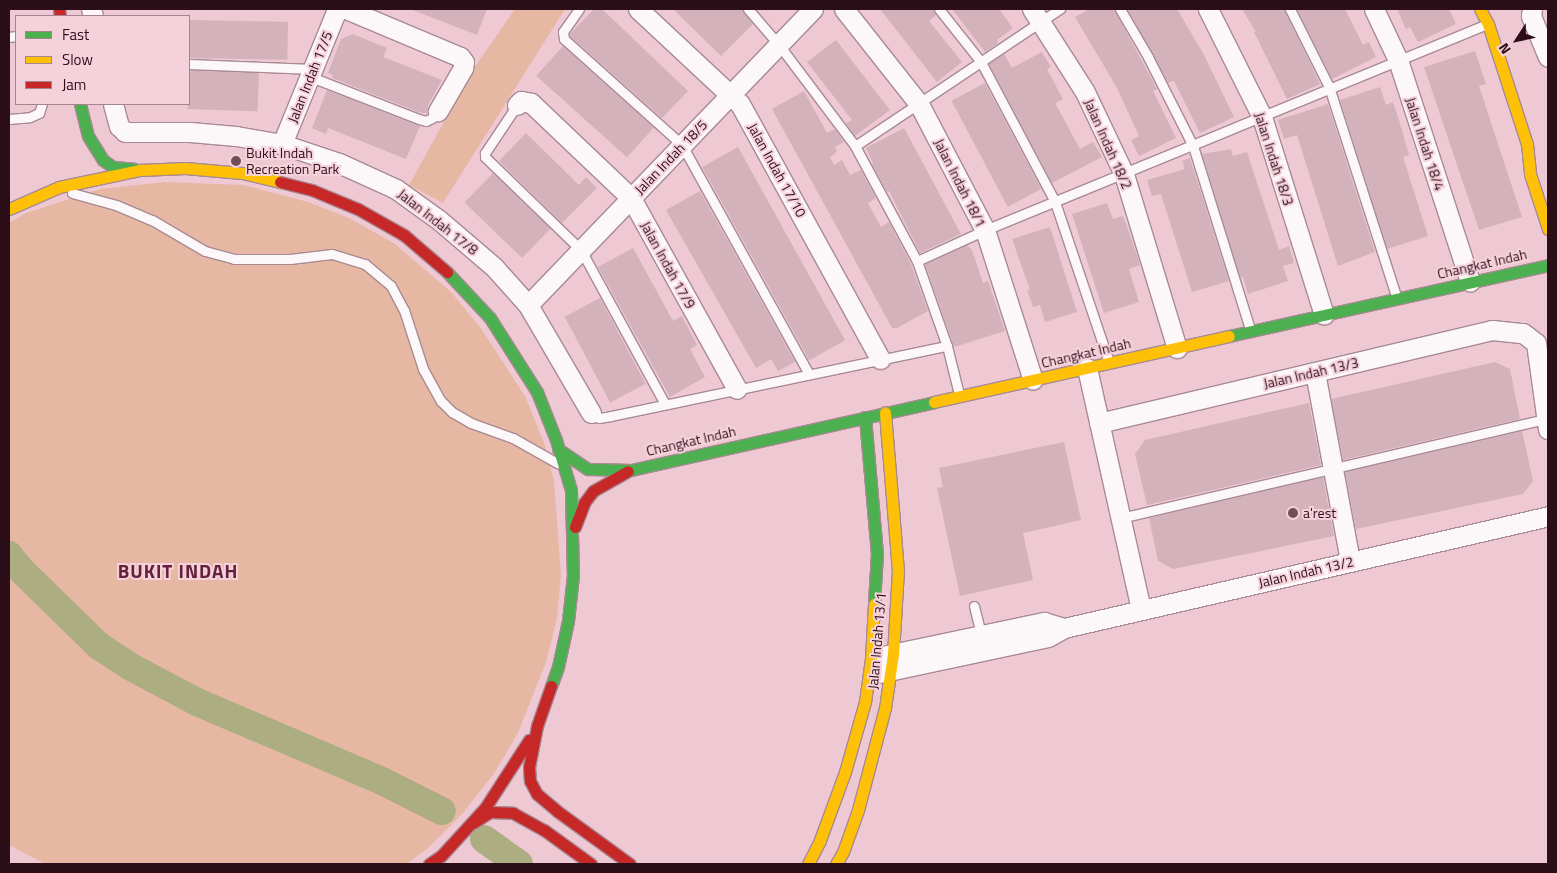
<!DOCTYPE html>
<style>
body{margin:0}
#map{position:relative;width:1557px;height:873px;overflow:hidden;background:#eec9d3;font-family:"Titillium Web",sans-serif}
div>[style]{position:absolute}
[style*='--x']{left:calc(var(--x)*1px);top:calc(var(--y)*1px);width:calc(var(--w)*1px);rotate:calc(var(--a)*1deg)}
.green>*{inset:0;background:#e6b7a2}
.river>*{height:28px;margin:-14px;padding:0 14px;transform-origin:14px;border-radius:14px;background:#acae81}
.building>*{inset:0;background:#d3b2bb;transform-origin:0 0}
.roads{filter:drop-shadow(1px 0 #a88a93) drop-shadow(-1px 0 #a88a93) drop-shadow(0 1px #a88a93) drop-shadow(0 -1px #a88a93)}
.lane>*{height:9px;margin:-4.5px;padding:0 4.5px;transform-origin:4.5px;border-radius:4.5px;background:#fcf7f8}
.street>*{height:19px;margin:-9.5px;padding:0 9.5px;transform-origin:9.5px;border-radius:9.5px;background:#fcf7f8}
.fast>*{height:11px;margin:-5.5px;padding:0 5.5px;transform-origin:5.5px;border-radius:5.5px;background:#4caf50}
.slow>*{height:11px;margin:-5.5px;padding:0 5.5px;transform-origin:5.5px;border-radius:5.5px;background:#ffc107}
.jam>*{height:11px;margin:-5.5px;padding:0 5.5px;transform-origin:5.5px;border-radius:5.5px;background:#c62828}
.dots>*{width:14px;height:14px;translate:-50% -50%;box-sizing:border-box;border:2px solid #f5d2db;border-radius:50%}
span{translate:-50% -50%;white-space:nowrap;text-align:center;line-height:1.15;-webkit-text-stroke:4px #f5d2db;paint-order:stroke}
.street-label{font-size:14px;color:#2c0e18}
.poi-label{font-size:14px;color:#2c0e18}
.left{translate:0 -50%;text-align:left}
.district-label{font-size:19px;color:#65213a;font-weight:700;letter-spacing:1px}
.frame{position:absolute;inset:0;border:10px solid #2c0e18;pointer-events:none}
.legend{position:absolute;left:15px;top:15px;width:175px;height:90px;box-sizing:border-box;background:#f5d2db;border:1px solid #a5848d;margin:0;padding:6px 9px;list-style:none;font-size:15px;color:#2c0e18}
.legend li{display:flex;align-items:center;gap:10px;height:25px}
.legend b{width:25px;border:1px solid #a5848d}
.north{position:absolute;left:1492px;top:15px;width:50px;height:50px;-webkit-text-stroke:4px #f5d2db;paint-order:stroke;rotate:235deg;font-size:14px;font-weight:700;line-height:20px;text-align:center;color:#2c0e18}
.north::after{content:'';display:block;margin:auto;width:18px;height:22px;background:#2c0e18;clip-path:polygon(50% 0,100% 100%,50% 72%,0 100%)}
</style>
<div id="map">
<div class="green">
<i style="clip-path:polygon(515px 9px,565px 9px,443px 203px,409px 185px,472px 71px)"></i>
<i style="clip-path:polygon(165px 182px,244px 185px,308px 202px,349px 218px,395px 244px,451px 292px,480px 327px,525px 396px,544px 443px,554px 481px,561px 575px,557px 618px,546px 662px,518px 733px,495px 772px,463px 813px,428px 848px,406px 864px,45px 864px,9px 845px,9px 223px,26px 213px,100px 189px)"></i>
</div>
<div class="river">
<i style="--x:9;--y:555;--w:16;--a:52"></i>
<i style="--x:19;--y:568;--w:112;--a:44.3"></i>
<i style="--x:99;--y:646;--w:38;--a:33"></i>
<i style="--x:131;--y:667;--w:75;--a:27.9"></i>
<i style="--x:197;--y:702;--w:199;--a:23.1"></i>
<i style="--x:380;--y:780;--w:69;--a:26.6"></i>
<i style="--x:484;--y:839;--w:43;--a:35.5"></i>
</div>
<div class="building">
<i style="clip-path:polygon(410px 9px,487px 9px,477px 35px)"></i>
<i style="clip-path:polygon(594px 9px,602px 9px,688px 91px,662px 118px,571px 37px,570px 34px)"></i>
<i style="clip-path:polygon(673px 9px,742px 9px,753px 24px,721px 56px)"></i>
<i style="clip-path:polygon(880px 9px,933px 9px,936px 15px,929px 21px,962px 62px,937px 82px)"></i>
<i style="clip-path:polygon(952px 9px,999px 9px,1013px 28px,997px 40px,998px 43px,985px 52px)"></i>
<i style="clip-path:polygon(1089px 9px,1114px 9px,1157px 89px,1153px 91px,1176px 138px,1139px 156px,1131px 140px,1139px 136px,1117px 88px,1075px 17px)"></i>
<i style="clip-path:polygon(1127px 9px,1177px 9px,1203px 53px,1234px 117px,1200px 133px,1174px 81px,1168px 83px)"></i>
<i style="clip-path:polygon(1242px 9px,1284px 9px,1320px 84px,1287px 99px,1254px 32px,1256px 32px)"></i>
<i style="clip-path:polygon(1297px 9px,1345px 9px,1363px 45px,1369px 42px,1376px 57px,1332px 79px)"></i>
<i style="clip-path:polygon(1397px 9px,1449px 9px,1456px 24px,1418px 42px,1410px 27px,1406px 29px)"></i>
<i style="left:189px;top:20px;width:99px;height:38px;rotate:1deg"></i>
<i style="clip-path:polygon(353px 34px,387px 48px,383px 57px,442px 80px,428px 105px,427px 113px,421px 113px,332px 78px,333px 75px,328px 73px,341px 39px)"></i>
<i style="clip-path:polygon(836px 40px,890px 110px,855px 136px,846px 123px,852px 120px,807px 62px)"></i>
<i style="left:563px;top:46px;width:122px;height:40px;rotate:42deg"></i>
<i style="clip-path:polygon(1475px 51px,1486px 84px,1479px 86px,1522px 217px,1479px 230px,1424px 67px)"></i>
<i style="clip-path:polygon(1042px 52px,1051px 67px,1047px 69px,1063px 99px,1055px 103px,1080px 149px,1093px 142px,1102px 157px,1052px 183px,989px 64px,1004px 54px,1012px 68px)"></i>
<i style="left:189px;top:70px;width:70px;height:39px;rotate:2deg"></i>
<i style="left:985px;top:83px;width:120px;height:38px;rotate:62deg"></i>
<i style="clip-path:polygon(1380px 87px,1386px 105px,1393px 102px,1399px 120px,1409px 155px,1403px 157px,1428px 236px,1387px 249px,1340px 100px)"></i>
<i style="clip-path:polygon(327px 90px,420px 126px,406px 159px,328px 128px,326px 134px,312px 128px)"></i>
<i style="clip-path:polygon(804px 91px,827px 133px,835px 129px,844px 142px,835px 147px,837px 152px,830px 157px,834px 165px,842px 160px,850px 175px,861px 170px,876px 198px,868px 203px,881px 227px,889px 222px,911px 264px,928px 311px,897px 328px,892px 328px,772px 109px)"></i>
<i style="clip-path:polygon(1328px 104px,1375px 252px,1338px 266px,1297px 135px,1284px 139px,1278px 120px)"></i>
<i style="clip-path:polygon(904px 128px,961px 234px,920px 253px,889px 191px,887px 192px,872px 164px,873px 163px,866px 148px)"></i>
<i style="clip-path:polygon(526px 133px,579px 185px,586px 177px,597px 188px,562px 223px,499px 161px)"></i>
<i style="left:738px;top:147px;width:221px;height:41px;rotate:61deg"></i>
<i style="clip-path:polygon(1231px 149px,1233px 156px,1247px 152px,1279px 250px,1289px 246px,1294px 263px,1283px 266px,1288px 281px,1248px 294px,1243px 277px,1240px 277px,1202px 154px)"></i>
<i style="clip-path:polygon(1190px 158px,1229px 281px,1192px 292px,1161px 194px,1152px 196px,1147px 180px,1185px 169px,1182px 161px)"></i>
<i style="left:493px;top:173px;width:80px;height:41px;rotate:44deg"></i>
<i style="clip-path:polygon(700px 191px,795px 362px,778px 371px,771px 359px,756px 368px,666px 210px)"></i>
<i style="clip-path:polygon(1107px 203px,1113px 219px,1123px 216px,1135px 249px,1140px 265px,1129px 269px,1139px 302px,1104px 313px,1072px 214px)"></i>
<i style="clip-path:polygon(1050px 227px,1077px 312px,1045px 322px,1040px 305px,1033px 307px,1027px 290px,1030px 290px,1012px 239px)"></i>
<i style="clip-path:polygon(967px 245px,972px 250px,983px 283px,988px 281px,1005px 331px,954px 347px,925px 264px)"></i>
<i style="clip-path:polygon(633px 248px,673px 321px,682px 316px,697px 345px,690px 349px,705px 377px,670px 397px,598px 267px)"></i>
<i style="left:600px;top:298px;width:97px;height:40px;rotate:62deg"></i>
<i style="clip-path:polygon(1495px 362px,1510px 369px,1520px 419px,1343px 460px,1331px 399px)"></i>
<i style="clip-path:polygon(1309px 403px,1321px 465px,1147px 505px,1135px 454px,1145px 440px)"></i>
<i style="clip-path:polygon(1522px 431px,1533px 481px,1523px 494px,1356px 529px,1345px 472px)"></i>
<i style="clip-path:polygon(1064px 442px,1081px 520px,1023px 533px,1033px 580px,960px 596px,937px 488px,943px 487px,939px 468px)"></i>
<i style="clip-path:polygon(1323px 477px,1334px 536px,1173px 569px,1158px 561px,1149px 518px)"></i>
</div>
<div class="roads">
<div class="lane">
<i style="--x:579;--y:9;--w:28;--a:125"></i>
<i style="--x:563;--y:32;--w:7;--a:82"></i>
<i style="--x:564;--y:39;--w:159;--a:41.9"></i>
<i style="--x:682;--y:145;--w:262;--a:61"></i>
<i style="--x:748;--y:9;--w:48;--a:49.3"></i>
<i style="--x:779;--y:45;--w:126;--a:53"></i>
<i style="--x:855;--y:146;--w:131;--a:61.7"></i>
<i style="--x:917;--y:261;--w:90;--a:70.6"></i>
<i style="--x:947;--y:346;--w:49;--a:76"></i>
<i style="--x:939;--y:9;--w:68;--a:51.6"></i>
<i style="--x:981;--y:62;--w:158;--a:62.1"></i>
<i style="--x:1055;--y:202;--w:169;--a:71.4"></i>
<i style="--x:1120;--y:9;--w:56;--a:59.7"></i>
<i style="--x:1148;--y:57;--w:100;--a:63.2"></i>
<i style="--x:1193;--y:146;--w:192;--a:72.7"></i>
<i style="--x:1290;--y:9;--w:87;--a:63.4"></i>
<i style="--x:1329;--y:87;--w:219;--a:72.2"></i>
<i style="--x:9;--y:37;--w:7;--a:-8"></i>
<i style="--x:189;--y:64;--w:124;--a:2.3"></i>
<i style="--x:311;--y:77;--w:116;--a:21.3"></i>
<i style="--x:419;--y:119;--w:7;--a:16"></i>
<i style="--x:426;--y:121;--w:7;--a:-27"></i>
<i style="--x:432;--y:118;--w:9;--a:-49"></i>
<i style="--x:517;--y:105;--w:58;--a:123.7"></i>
<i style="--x:485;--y:153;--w:4;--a:90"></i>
<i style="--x:485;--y:157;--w:134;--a:44.1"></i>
<i style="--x:581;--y:250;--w:175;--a:61.4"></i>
<i style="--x:9;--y:119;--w:21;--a:-5"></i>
<i style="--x:30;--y:117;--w:10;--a:-24"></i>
<i style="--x:39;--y:113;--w:9;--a:-72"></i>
<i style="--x:855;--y:146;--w:247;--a:-33.8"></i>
<i style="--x:72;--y:193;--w:46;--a:15.3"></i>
<i style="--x:116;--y:205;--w:39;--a:23"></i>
<i style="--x:152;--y:220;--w:61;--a:30.3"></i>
<i style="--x:205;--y:251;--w:30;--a:15"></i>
<i style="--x:234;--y:259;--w:56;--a:0"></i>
<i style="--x:290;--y:259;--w:42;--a:-6.8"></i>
<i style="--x:332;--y:254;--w:34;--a:17"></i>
<i style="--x:365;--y:264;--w:34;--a:40"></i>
<i style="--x:391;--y:286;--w:27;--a:62"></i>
<i style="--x:404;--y:310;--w:62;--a:72.1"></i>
<i style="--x:423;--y:369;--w:37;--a:61"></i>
<i style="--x:441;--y:401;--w:16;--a:45"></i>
<i style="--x:452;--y:412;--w:22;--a:30"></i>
<i style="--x:471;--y:423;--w:45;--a:19.7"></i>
<i style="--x:513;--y:438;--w:51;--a:29.6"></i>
<i style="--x:917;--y:261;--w:75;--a:-24.5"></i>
<i style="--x:985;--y:230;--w:543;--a:-22.31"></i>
<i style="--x:591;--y:413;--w:9;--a:32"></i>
<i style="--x:599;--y:418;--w:12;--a:-9"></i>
<i style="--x:611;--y:416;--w:343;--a:-11.8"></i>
<i style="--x:1120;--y:518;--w:438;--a:-13.1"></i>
<i style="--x:974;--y:606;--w:30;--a:76"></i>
</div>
<div class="street">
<i style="--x:91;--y:9;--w:7;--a:74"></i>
<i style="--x:346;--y:9;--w:124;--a:22.8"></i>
<i style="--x:460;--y:57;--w:6;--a:51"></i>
<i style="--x:464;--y:62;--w:6;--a:99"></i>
<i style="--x:463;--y:68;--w:50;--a:120.2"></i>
<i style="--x:638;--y:9;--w:139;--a:43"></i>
<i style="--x:740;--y:104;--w:291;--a:61.2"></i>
<i style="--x:844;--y:9;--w:121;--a:51.7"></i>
<i style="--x:919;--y:104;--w:142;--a:62.4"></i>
<i style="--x:985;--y:230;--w:157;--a:72.3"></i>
<i style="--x:1032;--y:9;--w:98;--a:57.4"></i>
<i style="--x:1085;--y:92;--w:91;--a:64.6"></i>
<i style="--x:1124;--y:174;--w:182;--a:73.1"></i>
<i style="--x:1208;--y:9;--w:121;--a:63.4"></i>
<i style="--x:1262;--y:117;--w:207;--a:72.6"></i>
<i style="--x:1374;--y:9;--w:56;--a:64.8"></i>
<i style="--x:1398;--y:60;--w:233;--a:72"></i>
<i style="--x:1532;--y:9;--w:7;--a:98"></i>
<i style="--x:1531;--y:16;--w:44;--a:67.5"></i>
<i style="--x:113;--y:104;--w:23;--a:75"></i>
<i style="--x:119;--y:126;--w:8;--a:45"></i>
<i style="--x:125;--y:132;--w:65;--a:0"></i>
<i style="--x:190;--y:132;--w:46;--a:5"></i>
<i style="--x:236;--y:136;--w:47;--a:9.9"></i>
<i style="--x:282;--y:144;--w:60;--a:18.4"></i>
<i style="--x:339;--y:163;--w:63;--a:24.5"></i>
<i style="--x:396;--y:189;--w:53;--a:35.8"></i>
<i style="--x:439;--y:220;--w:72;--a:40.5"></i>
<i style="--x:494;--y:267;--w:51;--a:48.2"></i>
<i style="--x:528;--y:305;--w:125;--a:59.7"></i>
<i style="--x:517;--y:105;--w:6;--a:-45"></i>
<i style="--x:521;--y:101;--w:10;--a:11"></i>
<i style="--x:531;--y:103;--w:138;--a:43.5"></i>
<i style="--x:631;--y:198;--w:218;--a:61"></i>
<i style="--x:282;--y:144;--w:146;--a:-67.8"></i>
<i style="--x:528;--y:305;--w:411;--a:-46.1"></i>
<i style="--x:1087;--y:368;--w:248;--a:77.4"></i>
<i style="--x:1315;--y:372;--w:192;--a:79.5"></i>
<i style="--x:1099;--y:423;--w:404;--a:-13.3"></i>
<i style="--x:1492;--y:330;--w:31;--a:6"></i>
<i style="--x:1523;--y:333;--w:16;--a:38"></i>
<i style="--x:1536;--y:343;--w:87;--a:82.1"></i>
<i style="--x:882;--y:656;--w:166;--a:-11.9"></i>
<i style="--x:1044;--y:622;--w:21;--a:17"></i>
<i style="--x:879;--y:673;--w:173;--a:-12"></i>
<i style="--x:1048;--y:637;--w:18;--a:-29"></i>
<i style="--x:1064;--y:628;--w:497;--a:-13"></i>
</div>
<div class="fast">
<i style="--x:80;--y:104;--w:33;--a:76"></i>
<i style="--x:88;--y:136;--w:28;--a:58"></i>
<i style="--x:103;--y:160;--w:12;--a:35"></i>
<i style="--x:113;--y:167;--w:21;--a:5"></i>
<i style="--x:447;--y:272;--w:63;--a:46.9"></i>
<i style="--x:490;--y:318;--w:88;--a:57.6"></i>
<i style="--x:537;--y:392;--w:52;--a:68.4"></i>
<i style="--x:556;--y:440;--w:52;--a:73.3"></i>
<i style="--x:571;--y:490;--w:85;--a:88.7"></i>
<i style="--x:573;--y:575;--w:46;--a:96.2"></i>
<i style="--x:568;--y:621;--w:47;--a:102.3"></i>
<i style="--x:558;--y:667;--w:20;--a:110"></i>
<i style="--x:1229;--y:336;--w:327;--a:-12.5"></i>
<i style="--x:865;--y:417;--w:137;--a:85"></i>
<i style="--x:877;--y:553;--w:51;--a:93.4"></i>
<i style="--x:558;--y:449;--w:36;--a:34"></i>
<i style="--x:588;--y:469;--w:43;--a:1.3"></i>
<i style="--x:631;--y:470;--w:311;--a:-12.6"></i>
</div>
<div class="slow">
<i style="--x:1480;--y:9;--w:17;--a:62"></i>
<i style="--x:1488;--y:24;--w:126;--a:72"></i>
<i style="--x:1527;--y:144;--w:30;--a:84"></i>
<i style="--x:1530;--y:174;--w:58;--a:71.9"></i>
<i style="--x:9;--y:209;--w:55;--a:-23.7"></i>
<i style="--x:59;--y:187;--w:83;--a:-11.9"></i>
<i style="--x:140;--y:170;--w:45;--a:-2.5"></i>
<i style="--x:185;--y:168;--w:57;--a:5"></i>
<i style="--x:242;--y:173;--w:39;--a:13"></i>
<i style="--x:934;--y:402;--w:302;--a:-12.6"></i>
<i style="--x:808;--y:864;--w:27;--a:-63"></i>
<i style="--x:820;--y:840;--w:72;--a:-69.8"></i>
<i style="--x:845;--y:772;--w:73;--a:-74.1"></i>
<i style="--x:865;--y:702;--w:44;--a:-82.2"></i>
<i style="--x:871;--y:658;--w:54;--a:-86.8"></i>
<i style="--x:836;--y:864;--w:14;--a:-60"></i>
<i style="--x:843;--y:852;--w:45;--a:-70.3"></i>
<i style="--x:858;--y:810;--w:106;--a:-75.2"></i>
<i style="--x:885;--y:708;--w:55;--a:-81.6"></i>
<i style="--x:893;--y:654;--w:83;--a:-86.6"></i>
<i style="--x:898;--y:571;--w:159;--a:-94.7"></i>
</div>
<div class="jam">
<i style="--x:59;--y:9;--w:7;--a:82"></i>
<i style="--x:280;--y:182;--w:33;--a:14"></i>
<i style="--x:312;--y:190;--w:50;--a:22.4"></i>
<i style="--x:358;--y:209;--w:53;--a:29.5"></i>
<i style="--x:404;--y:235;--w:57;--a:40.7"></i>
<i style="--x:575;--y:527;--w:26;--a:-69"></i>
<i style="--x:584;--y:503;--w:15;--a:-53"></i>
<i style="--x:593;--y:491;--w:40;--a:-29.7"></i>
<i style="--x:551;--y:686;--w:42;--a:109.3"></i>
<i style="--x:537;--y:726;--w:42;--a:101"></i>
<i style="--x:529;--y:767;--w:14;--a:86"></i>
<i style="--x:530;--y:781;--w:15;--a:62"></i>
<i style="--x:537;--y:794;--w:26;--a:40"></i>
<i style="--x:557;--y:811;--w:90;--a:36"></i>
<i style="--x:473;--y:823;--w:20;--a:-33"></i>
<i style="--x:490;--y:812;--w:23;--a:2"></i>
<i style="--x:513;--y:813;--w:35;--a:29"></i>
<i style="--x:544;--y:830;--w:58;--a:35.9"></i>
<i style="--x:429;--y:864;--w:14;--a:-34"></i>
<i style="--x:441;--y:856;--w:65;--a:-47.5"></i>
<i style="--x:485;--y:808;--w:81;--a:-57.1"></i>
</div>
</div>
<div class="dots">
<i style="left:236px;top:161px;background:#704f59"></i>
<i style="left:1293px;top:513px;background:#704f59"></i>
</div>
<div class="street-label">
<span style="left:310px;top:77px;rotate:-68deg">Jalan Indah 17/5</span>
<span style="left:1108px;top:144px;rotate:66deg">Jalan Indah 18/2</span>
<span style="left:1425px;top:144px;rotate:72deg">Jalan Indah 18/4</span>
<span style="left:671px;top:157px;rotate:-46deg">Jalan Indah 18/5</span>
<span style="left:1274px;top:159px;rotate:72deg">Jalan Indah 18/3</span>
<span style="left:777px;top:170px;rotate:61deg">Jalan Indah 17/10</span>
<span style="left:960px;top:183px;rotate:63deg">Jalan Indah 18/1</span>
<span style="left:438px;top:222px;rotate:38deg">Jalan Indah 17/8</span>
<span style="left:1482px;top:264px;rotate:-13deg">Changkat Indah</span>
<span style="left:668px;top:265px;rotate:61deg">Jalan Indah 17/9</span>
<span style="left:1086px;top:353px;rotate:-13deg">Changkat Indah</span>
<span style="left:1311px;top:373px;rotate:-13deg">Jalan Indah 13/3</span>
<span style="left:691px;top:441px;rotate:-13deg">Changkat Indah</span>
<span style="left:1306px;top:572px;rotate:-13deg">Jalan Indah 13/2</span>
<span style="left:877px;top:641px;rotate:-85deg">Jalan Indah 13/1</span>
</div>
<div class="poi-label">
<span class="left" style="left:246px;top:161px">Bukit Indah<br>Recreation Park</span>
<span class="left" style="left:1303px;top:513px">a'rest</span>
</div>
<div class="district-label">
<span style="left:178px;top:571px">BUKIT INDAH</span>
</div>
<div class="frame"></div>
<ul class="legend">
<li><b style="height:6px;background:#4caf50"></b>Fast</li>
<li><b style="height:6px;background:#ffc107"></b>Slow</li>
<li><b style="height:6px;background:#c62828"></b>Jam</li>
</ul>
<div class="north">N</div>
</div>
